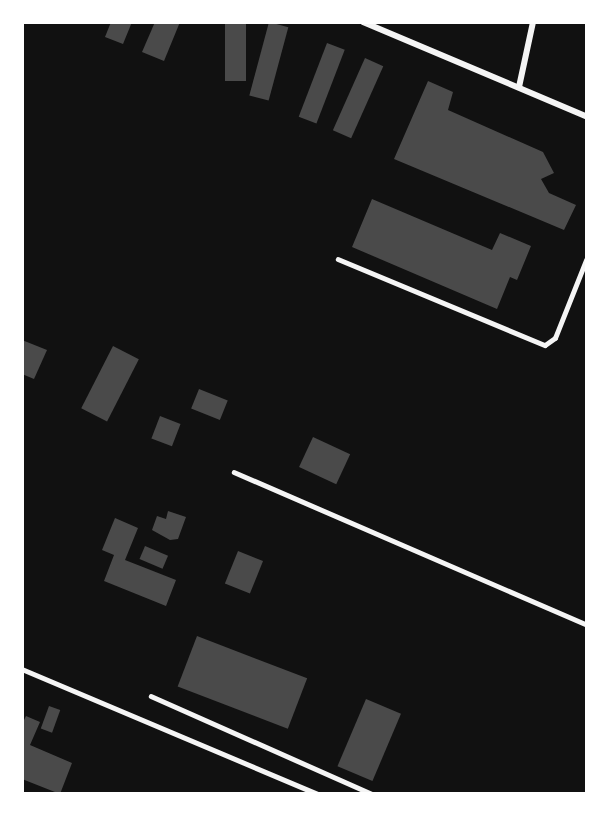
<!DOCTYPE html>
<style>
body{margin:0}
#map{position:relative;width:609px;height:816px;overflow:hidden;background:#111;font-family:Montserrat,sans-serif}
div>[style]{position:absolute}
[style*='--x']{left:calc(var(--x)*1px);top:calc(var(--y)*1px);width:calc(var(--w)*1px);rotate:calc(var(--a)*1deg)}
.building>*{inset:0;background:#4a4a4a;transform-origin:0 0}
.service>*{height:4.5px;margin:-2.25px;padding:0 2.25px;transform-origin:2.25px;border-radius:2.25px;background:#f5f5f5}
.minor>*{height:6px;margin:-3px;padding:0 3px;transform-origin:3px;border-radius:3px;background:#f5f5f5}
span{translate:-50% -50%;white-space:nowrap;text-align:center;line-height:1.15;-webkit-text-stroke:5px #fff;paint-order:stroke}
.frame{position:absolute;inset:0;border:24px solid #fff;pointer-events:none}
</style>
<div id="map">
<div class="building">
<i style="clip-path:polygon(111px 22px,132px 22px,123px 44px,105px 37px)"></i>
<i style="clip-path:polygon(155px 22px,180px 22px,164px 61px,142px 52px)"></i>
<i style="left:225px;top:22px;width:21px;height:59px"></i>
<i style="left:269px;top:22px;width:20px;height:76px;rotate:15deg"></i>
<i style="left:327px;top:43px;width:19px;height:79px;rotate:21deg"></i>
<i style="left:365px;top:58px;width:20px;height:79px;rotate:24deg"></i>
<i style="clip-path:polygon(428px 81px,453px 92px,448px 110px,543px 152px,554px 173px,541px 179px,549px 193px,576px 205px,564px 230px,394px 159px)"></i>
<i style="clip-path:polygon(372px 199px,492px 250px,500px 233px,531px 246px,517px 280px,510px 277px,497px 309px,352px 247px)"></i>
<i style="clip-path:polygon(22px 340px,47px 350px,34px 379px,22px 374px)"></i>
<i style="left:113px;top:346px;width:29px;height:70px;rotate:27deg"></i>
<i style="left:199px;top:389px;width:31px;height:21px;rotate:22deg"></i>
<i style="left:160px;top:416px;width:22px;height:24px;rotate:21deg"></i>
<i style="left:313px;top:437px;width:41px;height:33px;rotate:25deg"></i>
<i style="clip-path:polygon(168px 511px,186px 517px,178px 539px,170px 540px,152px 530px,157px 516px,166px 519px)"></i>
<i style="clip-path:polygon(115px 518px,138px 528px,125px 560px,176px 580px,166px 606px,104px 581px,114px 555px,102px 550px)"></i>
<i style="left:145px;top:546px;width:25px;height:14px;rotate:23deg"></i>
<i style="left:238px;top:551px;width:27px;height:35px;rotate:22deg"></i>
<i style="left:197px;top:636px;width:118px;height:54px;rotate:21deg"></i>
<i style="left:366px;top:699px;width:38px;height:73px;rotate:23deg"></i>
<i style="left:49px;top:706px;width:12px;height:24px;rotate:20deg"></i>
<i style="clip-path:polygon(26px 716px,40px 722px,30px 745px,72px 763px,60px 794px,22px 779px,22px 724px)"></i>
</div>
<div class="service">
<i style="--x:338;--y:259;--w:224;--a:22.6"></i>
<i style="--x:545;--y:345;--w:12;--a:-35"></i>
<i style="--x:555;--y:338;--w:84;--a:-68.3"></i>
<i style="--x:234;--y:472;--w:383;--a:23.4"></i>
<i style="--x:22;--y:669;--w:321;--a:22.9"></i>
<i style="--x:151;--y:696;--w:242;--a:23.9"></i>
</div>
<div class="minor">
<i style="--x:363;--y:22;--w:242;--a:22.9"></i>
<i style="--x:519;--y:87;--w:66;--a:-77.8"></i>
</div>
<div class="frame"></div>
</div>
